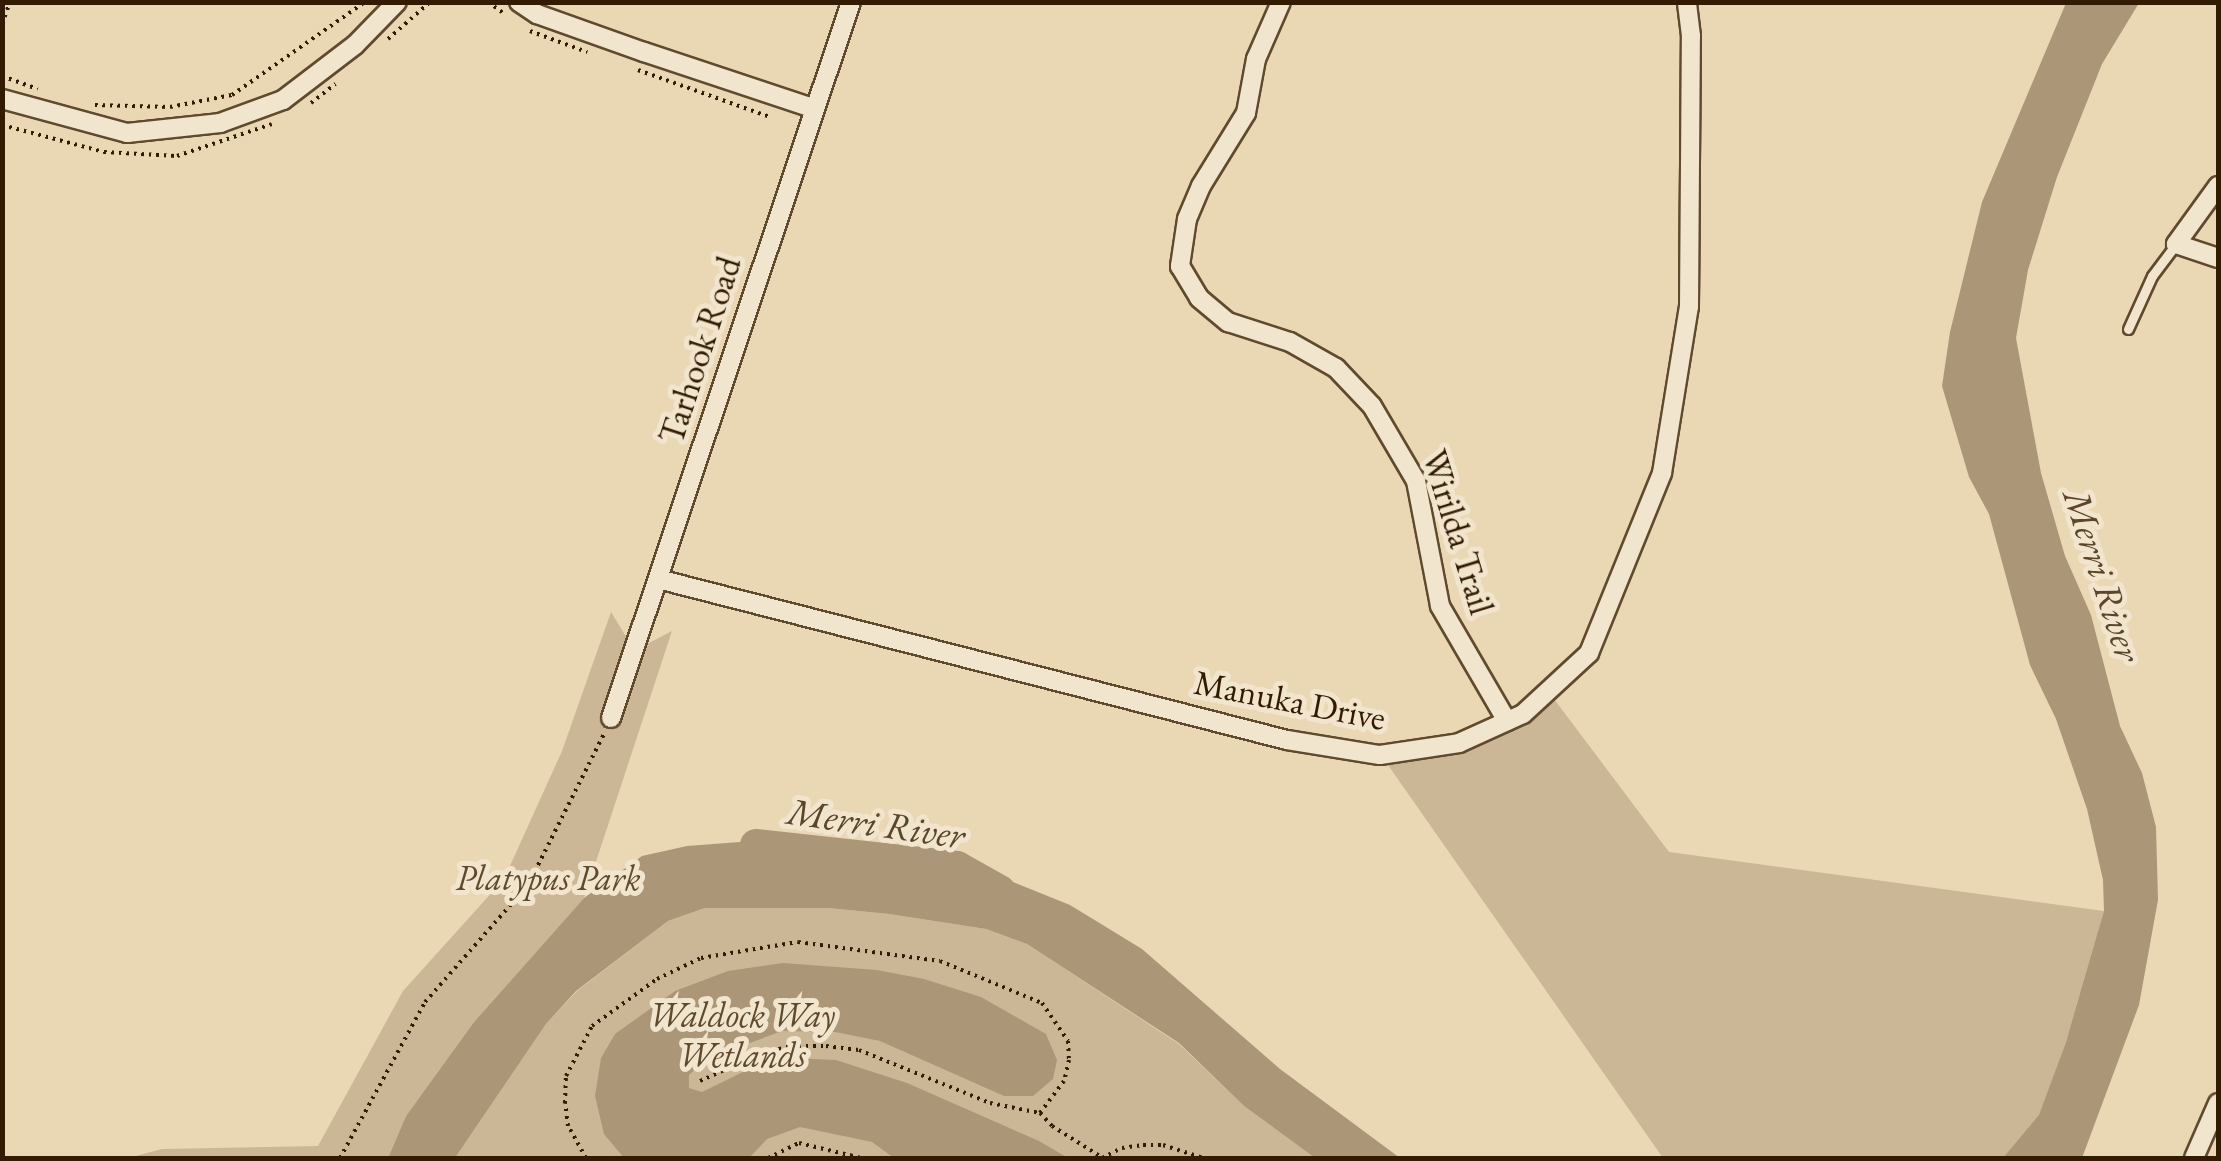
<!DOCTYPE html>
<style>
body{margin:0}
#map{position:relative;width:2221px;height:1161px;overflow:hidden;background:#ead7b4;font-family:"EB Garamond",serif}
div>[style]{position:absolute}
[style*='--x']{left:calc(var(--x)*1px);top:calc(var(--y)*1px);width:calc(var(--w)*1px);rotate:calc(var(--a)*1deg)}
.green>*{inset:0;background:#cbb795}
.water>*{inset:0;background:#ab9777}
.river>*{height:32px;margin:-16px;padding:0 16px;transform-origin:16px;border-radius:16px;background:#ab9777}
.path>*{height:4px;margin-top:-2px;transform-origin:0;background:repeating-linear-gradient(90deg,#321b00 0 2.5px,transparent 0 7.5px)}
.roads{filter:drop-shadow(2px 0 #604a2d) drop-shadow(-2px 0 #604a2d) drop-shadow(0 2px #604a2d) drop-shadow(0 -2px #604a2d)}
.lane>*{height:9px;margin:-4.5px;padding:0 4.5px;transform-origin:4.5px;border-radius:4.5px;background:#f1e5ce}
.street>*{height:18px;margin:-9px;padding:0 9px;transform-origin:9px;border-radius:9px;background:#f1e5ce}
span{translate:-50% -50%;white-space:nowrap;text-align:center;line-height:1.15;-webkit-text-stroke:10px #f1e5ce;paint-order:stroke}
.street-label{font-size:35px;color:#321b00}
.park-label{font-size:35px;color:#604a2d;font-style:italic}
.water-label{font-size:38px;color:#5c462a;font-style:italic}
.frame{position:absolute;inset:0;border:5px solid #321b00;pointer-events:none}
</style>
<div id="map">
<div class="green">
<i style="clip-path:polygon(611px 612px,625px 635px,649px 643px,672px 631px,584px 898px,474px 1022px,406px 1116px,388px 1158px,128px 1158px,162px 1149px,318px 1146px,403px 991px,504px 879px,562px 751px)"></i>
<i style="clip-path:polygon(1548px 691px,1669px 852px,2104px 911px,2082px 996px,2040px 1115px,2014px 1151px,2003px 1158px,1663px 1158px,1381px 755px,1459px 743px)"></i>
<i style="clip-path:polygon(705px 908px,828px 908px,889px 914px,986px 929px,1027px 944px,1179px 1044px,1244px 1106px,1315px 1158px,455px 1158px,546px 1024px,577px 991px,668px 921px)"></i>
</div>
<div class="water">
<i style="clip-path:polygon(2066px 3px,2139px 3px,2102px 64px,2057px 177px,2028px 270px,2016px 338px,2041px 473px,2065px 556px,2091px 615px,2120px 726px,2142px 773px,2156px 827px,2158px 900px,2139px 1005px,2082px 1158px,2003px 1158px,2039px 1115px,2066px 1042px,2104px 911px,2103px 880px,2087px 809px,2056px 719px,2030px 665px,1989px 514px,1969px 477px,1942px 386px,1950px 332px,1982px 202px)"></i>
<i style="clip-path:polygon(753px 841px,809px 852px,861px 853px,942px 865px,1003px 878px,1070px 905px,1142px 949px,1280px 1069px,1400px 1158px,1315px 1158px,1244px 1106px,1179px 1043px,1027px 944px,986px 929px,889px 914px,828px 908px,705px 908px,668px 921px,576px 991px,546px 1024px,455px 1158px,388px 1158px,406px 1116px,474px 1022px,584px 898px,642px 856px,687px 846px)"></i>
<i style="clip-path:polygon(783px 963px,877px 970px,924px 979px,981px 997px,1046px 1034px,1057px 1060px,1053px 1079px,1033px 1096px,1004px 1096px,880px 1041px,835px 1032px,782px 1031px,706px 1059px,689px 1075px,689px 1088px,702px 1092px,751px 1068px,790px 1058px,836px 1060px,907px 1083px,1039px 1141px,1068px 1158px,894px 1158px,872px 1142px,800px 1127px,767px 1139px,749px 1158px,624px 1158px,604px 1134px,595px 1096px,601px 1058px,615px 1034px,675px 991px,728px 971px)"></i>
</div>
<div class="river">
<i style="--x:756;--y:845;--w:202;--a:6.2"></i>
<i style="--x:957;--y:867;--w:49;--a:29.2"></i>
</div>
<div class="path">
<i style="--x:488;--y:2;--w:22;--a:36"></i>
<i style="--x:2;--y:24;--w:23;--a:-70"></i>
<i style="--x:530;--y:31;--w:61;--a:20.2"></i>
<i style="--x:388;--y:39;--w:56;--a:-41.4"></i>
<i style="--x:638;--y:70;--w:140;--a:19.6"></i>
<i style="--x:2;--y:76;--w:38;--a:20"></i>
<i style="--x:311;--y:103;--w:31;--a:-38"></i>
<i style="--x:95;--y:105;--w:75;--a:1.5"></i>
<i style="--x:170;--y:107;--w:63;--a:-11"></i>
<i style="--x:232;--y:95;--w:162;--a:-35"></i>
<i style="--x:2;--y:125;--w:106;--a:14.8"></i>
<i style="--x:104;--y:152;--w:73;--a:3.1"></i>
<i style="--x:177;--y:156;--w:100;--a:-18.6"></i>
<i style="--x:700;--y:1081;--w:63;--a:-24.5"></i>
<i style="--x:757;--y:1055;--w:35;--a:-15"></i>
<i style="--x:791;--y:1046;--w:35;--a:0"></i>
<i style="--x:826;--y:1046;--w:33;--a:7"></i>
<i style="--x:859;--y:1050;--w:141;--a:22"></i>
<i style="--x:990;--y:1103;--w:51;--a:11.3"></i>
<i style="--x:340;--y:1158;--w:178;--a:-61.4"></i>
<i style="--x:425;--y:1002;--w:156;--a:-48.6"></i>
<i style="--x:528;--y:885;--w:171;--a:-63.3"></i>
<i style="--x:586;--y:1158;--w:37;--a:-119"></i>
<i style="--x:568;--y:1126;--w:23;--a:-97"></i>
<i style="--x:565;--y:1103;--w:27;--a:-88"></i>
<i style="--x:566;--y:1076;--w:56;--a:-62.5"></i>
<i style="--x:592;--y:1026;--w:80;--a:-35.9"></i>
<i style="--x:657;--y:979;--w:49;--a:-25.5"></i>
<i style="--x:701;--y:958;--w:98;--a:-9.4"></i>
<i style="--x:798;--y:942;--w:143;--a:7.6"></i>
<i style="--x:940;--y:961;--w:110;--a:22.4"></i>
<i style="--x:1042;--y:1003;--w:46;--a:55.6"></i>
<i style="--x:1068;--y:1041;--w:19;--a:87"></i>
<i style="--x:1069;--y:1060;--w:22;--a:103"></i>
<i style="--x:1064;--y:1081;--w:40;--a:127"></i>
<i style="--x:1040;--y:1113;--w:18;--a:47"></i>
<i style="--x:1052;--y:1126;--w:60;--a:32.1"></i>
<i style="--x:768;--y:1158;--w:34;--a:-26"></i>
<i style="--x:799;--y:1143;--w:64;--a:13.6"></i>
<i style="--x:1102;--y:1158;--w:22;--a:-27"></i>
<i style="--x:1122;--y:1148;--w:21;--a:-8"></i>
<i style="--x:1143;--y:1145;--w:20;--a:0"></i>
<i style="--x:1163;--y:1145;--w:42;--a:18"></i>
</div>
<div class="roads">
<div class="lane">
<i style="--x:2128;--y:329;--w:58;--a:-65.6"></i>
<i style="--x:2152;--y:276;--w:40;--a:-53"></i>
</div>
<div class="street">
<i style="--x:519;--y:2;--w:22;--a:34"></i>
<i style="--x:537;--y:14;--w:114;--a:19.6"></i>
<i style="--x:644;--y:52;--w:180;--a:18.4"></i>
<i style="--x:1281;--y:2;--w:62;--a:113.7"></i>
<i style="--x:1256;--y:59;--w:55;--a:100.5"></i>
<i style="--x:1246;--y:113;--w:86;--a:121.7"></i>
<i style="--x:1201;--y:186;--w:36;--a:113"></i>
<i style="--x:1187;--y:219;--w:48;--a:98.5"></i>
<i style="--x:1180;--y:266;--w:37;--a:59"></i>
<i style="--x:1199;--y:298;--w:38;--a:40"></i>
<i style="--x:1228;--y:322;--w:65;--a:17.9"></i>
<i style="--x:1290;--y:342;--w:53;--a:29.5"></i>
<i style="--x:1336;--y:368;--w:52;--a:46.5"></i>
<i style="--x:1372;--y:406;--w:87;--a:59.6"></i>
<i style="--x:1416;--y:481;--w:127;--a:79.1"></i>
<i style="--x:1440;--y:606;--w:133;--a:59.8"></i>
<i style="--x:2;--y:99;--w:130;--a:15.2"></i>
<i style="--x:127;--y:133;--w:94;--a:-6.1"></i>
<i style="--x:220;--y:123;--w:67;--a:-20.1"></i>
<i style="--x:283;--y:100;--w:91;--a:-37.4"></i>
<i style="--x:355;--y:45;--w:60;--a:-45.7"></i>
<i style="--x:2218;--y:186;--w:72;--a:125.9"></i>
<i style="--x:2176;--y:244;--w:44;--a:18.4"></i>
<i style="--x:658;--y:579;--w:649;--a:14.36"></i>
<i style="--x:1287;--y:740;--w:94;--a:9.2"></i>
<i style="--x:1380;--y:755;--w:80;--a:-8.6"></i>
<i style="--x:1459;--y:743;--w:70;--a:-24.4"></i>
<i style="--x:1523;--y:714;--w:90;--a:-42.7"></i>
<i style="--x:1589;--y:653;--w:194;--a:-67.9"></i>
<i style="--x:1662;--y:473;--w:168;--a:-80.8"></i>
<i style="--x:1689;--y:307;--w:271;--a:-89.6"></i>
<i style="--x:1691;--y:36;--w:34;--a:-97"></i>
<i style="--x:611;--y:718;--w:755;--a:-71.47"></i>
<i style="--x:2194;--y:1158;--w:60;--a:-66.4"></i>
</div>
</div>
<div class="street-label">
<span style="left:700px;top:350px;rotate:-72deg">Tarhook Road</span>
<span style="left:1458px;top:532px;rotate:73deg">Wirilda Trail</span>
<span style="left:1290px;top:700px;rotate:11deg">Manuka Drive</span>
</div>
<div class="park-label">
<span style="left:548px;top:878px">Platypus Park</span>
<span style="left:742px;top:1035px">Waldock Way<br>Wetlands</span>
</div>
<div class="water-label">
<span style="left:2103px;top:575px;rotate:72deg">Merri River</span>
<span style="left:876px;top:823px;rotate:8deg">Merri River</span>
</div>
<div class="frame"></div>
</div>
